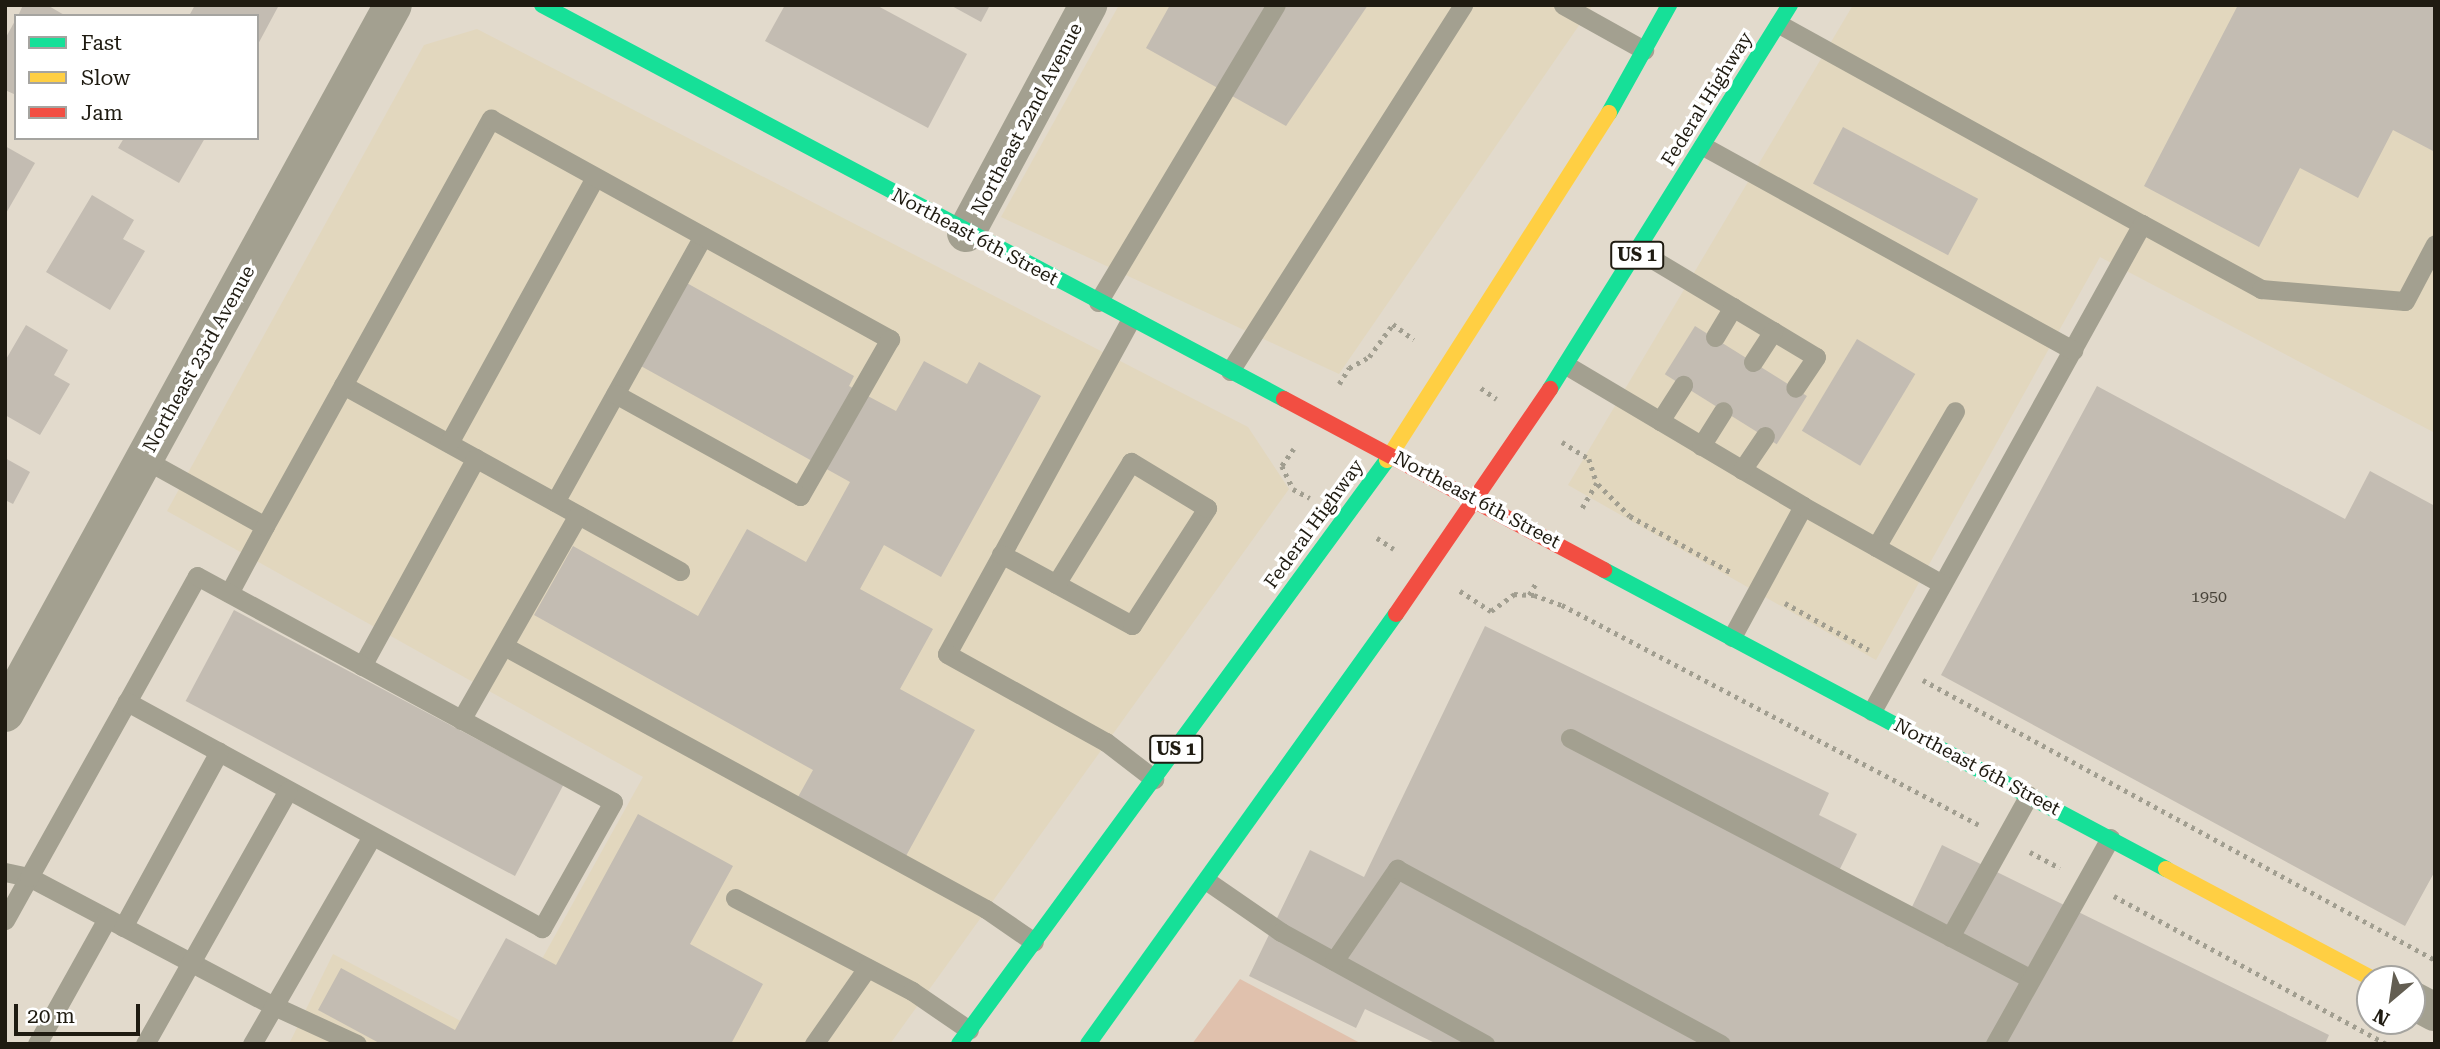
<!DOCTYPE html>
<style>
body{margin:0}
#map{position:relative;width:2440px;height:1049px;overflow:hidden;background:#e2dacc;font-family:"Roboto Serif",serif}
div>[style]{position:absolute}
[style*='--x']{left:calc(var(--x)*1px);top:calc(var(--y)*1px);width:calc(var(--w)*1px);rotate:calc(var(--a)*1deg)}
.built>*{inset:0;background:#e2d7be}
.green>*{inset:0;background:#e0c1ad}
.building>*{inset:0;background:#c3bcb2;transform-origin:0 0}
.path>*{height:4.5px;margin-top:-2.25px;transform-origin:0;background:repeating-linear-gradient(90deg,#a19e90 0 3.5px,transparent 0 8.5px)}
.lane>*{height:19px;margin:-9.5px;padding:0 9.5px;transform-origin:9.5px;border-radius:9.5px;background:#a3a090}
.street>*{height:38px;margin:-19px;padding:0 19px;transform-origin:19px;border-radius:19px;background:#a3a090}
.fast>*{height:16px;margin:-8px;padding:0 8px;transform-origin:8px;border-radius:8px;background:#16e098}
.slow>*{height:16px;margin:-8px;padding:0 8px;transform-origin:8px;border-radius:8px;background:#ffcf43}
.jam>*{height:16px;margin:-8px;padding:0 8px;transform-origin:8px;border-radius:8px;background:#f24e42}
span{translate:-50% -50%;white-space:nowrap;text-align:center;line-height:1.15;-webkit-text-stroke:7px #fff;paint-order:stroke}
.number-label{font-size:16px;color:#484339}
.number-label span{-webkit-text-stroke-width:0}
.shield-label span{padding:2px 5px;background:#fff;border:2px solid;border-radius:5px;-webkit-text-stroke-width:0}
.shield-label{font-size:18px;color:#1f1b11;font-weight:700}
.street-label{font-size:19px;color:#1f1b11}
.frame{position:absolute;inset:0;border:7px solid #1f1b11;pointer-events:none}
.legend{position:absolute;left:14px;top:14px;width:245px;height:126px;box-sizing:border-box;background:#fff;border:2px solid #a5a4a0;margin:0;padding:9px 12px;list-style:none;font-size:21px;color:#1f1b11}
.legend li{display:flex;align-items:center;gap:14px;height:35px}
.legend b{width:35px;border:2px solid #a5a4a0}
.north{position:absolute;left:2356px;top:965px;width:70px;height:70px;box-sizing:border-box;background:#fff;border:2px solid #a5a4a0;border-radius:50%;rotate:209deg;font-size:19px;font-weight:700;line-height:28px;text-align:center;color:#1f1b11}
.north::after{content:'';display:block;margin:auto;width:24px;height:32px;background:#635e52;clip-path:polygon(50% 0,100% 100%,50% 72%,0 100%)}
.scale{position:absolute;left:14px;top:1004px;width:126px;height:32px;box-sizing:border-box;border:4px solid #1f1b11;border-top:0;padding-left:9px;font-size:21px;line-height:24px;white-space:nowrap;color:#1f1b11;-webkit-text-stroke:5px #fff;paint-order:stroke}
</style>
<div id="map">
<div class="built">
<i style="clip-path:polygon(1119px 5px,1593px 5px,1339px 374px,1001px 217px)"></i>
<i style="clip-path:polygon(1853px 5px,2435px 5px,2435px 433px,2100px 257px,1876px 660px,1568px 485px)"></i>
<i style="clip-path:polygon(477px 29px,1248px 427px,1289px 489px,890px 1044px,289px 1044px,333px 954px,497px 1040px,643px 777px,167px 511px,424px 45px)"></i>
</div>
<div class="green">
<i style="clip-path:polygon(1240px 979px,1362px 1044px,1192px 1044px)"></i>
</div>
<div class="building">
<i style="clip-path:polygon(23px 5px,47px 5px,66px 16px,18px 16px)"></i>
<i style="clip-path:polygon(195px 5px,279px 5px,257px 46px,257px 16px,189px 16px)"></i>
<i style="clip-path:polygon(785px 5px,876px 5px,967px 54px,928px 128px,765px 41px)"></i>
<i style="clip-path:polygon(950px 5px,990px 5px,981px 22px)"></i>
<i style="clip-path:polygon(1170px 5px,1368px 5px,1286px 126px,1146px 48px)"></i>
<i style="clip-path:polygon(2238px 5px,2435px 5px,2435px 152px,2393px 130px,2358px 198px,2300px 168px,2259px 247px,2144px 186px)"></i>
<i style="clip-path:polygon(16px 19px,16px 95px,5px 90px,5px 39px)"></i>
<i style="left:1843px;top:127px;width:153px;height:64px;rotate:28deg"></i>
<i style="clip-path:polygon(124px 138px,205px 138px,179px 183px,118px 148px)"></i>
<i style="clip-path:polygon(5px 146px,35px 163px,5px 215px)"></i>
<i style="clip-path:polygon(92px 195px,134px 220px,123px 239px,145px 251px,110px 310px,46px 272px)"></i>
<i style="clip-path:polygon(676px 277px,854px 376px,849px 386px,896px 411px,924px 361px,967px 384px,979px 362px,1041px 396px,941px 577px,884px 545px,860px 589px,933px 629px,900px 689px,975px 730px,906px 856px,798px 797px,813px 770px,534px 615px,573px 546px,698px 616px,747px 529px,806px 562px,850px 482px,630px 360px)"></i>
<i style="clip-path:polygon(26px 325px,68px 350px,54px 375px,70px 384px,40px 435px,5px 415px,5px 361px)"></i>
<i style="left:1695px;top:326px;width:132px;height:57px;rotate:32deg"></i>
<i style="left:1857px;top:339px;width:68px;height:107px;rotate:31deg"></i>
<i style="clip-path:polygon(2097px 386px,2345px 519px,2370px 471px,2435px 506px,2435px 871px,2405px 926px,1941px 675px)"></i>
<i style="clip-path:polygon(5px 458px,30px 472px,13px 504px,5px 500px)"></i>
<i style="left:234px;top:610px;width:373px;height:103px;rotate:28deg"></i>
<i style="clip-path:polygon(1485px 626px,1829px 793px,1819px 815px,1857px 834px,1836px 877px,1909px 913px,1942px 845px,2329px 1035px,2325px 1044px,1437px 1044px,1365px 1009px,1356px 1028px,1249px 976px,1310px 850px,1364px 877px)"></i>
<i style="clip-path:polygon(638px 814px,733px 866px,690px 944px,763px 984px,731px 1044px,381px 1044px,318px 1010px,341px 968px,455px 1030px,506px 938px,556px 965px)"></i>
</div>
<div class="path">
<i style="--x:1339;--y:384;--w:19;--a:-58"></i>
<i style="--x:1349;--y:368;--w:23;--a:-29"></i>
<i style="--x:1369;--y:357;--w:41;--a:-54"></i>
<i style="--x:1393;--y:324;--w:26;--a:37"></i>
<i style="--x:1481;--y:388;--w:19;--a:35"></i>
<i style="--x:1562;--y:442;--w:32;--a:32"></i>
<i style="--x:1589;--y:459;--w:25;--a:72"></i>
<i style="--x:1597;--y:483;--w:32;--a:120"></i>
<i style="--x:1294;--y:449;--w:21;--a:125"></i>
<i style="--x:1282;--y:466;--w:25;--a:64"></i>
<i style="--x:1293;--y:489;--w:19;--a:28"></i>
<i style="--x:1598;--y:484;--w:45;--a:45"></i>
<i style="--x:1630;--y:516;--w:117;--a:29.2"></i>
<i style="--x:1377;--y:538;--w:20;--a:33"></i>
<i style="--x:1460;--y:591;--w:37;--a:33"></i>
<i style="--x:1491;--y:611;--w:29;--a:-36"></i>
<i style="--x:1514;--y:594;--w:20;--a:3"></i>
<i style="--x:1534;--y:595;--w:30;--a:20"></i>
<i style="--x:1562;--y:605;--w:471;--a:27.8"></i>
<i style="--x:1529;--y:595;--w:16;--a:-60"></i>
<i style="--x:1785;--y:603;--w:96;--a:29.2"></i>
<i style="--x:1923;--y:680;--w:584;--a:28.67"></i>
<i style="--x:2030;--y:852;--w:34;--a:28"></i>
<i style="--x:2114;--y:896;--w:311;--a:28.5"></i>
</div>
<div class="lane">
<i style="--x:1563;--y:5;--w:93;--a:29.1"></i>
<i style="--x:1779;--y:24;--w:414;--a:28.9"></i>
<i style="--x:2142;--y:224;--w:557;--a:119"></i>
<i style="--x:1703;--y:146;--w:423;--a:28.9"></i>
<i style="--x:2142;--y:224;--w:136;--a:28.6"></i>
<i style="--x:2261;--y:289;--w:144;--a:4.8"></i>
<i style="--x:2405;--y:301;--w:64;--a:-62.2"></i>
<i style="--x:1639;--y:251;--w:206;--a:30.9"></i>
<i style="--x:1816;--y:357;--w:37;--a:124"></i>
<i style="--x:1098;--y:302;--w:346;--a:-59.1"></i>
<i style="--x:1131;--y:319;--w:382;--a:118.8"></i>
<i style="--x:947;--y:654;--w:182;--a:29"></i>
<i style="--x:1106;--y:742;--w:61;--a:37.6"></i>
<i style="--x:1715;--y:337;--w:35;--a:-59"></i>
<i style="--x:1753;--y:362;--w:37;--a:-57"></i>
<i style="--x:1566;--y:365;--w:276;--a:30.7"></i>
<i style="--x:1230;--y:371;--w:434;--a:-57.5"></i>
<i style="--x:343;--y:385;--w:385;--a:28.9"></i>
<i style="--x:1660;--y:421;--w:43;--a:-57.4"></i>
<i style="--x:449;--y:443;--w:303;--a:-61.2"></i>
<i style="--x:1701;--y:446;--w:41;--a:-57.8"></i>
<i style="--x:144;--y:459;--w:138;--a:29"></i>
<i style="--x:265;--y:526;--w:76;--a:118.2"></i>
<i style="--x:1742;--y:470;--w:41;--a:-55.9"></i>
<i style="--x:555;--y:502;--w:304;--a:-60.9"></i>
<i style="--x:265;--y:526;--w:466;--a:-61"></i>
<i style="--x:491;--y:119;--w:456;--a:28.9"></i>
<i style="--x:890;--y:339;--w:181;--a:119.8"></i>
<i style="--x:800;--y:496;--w:211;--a:-151.1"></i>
<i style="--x:1876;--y:547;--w:157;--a:-59.8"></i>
<i style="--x:1001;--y:554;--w:149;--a:28.5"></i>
<i style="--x:1132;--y:625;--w:139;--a:-57.3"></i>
<i style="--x:1207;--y:508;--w:89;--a:-148.8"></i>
<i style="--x:1131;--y:462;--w:143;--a:121.6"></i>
<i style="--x:1732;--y:637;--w:149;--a:-61.5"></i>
<i style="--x:1803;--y:506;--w:159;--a:29.3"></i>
<i style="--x:504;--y:646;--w:549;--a:28.62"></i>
<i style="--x:986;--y:909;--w:58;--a:34.5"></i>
<i style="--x:362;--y:666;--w:237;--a:-61.3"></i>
<i style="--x:461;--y:720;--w:236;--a:-60.3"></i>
<i style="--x:1570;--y:738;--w:520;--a:27.6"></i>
<i style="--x:5;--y:872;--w:25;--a:12"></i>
<i style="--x:29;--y:877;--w:277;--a:27.8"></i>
<i style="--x:274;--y:1006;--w:91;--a:24.6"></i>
<i style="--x:1207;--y:881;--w:90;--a:34.6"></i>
<i style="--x:1281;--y:932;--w:233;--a:28.8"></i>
<i style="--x:735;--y:898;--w:200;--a:27.7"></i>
<i style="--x:912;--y:991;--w:69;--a:34.4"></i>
<i style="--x:5;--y:920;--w:49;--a:-60.8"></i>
<i style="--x:29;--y:877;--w:201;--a:-60.8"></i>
<i style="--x:127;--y:702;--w:144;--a:-60.9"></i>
<i style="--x:197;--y:576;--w:473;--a:28.5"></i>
<i style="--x:613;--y:802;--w:145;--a:119.4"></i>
<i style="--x:542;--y:928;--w:473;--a:-151.4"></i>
<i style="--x:123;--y:927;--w:200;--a:-61.3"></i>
<i style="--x:1950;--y:937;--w:162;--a:-60.9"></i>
<i style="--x:1334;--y:961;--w:112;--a:-55.6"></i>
<i style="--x:1397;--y:869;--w:368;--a:28.4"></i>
<i style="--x:37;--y:1044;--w:143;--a:-60.8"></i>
<i style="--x:145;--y:1044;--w:291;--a:-60.6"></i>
<i style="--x:252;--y:1044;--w:240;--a:-60"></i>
<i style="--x:814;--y:1044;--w:93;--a:-55.1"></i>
<i style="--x:1995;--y:1044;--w:236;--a:-60.8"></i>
</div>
<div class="street">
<i style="--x:966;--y:233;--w:259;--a:-61.8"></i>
<i style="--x:5;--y:713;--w:807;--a:-61.28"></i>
<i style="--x:2412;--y:1000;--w:26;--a:28"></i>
</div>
<div class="fast">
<i style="--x:542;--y:5;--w:840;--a:27.97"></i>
<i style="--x:1609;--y:113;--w:124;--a:-60.9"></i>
<i style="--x:1550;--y:389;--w:453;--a:-58"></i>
<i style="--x:1604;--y:570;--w:637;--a:28.01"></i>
<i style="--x:959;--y:1044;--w:724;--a:-53.76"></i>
<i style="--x:1088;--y:1044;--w:529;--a:-54.39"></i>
</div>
<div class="slow">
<i style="--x:1387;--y:460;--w:412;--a:-57.4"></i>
<i style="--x:2166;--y:869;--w:234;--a:28"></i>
</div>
<div class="jam">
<i style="--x:1284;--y:399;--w:363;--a:28.1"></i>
<i style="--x:1396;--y:614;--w:273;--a:-55.6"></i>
</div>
<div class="number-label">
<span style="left:2209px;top:597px">1950</span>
</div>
<div class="shield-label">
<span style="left:1637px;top:255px">US 1</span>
<span style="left:1176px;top:749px">US 1</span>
</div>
<div class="street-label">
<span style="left:1707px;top:99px;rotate:-58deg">Federal Highway</span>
<span style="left:1027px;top:119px;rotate:-62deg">Northeast 22nd Avenue</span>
<span style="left:975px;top:237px;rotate:28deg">Northeast 6th Street</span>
<span style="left:199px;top:359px;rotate:-61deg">Northeast 23rd Avenue</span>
<span style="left:1477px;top:500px;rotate:28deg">Northeast 6th Street</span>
<span style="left:1314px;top:524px;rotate:-54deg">Federal Highway</span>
<span style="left:1977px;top:767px;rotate:28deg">Northeast 6th Street</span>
</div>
<div class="frame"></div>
<ul class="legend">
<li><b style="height:9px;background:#16e098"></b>Fast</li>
<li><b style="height:9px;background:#ffcf43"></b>Slow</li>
<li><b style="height:9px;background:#f24e42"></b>Jam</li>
</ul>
<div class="north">N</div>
<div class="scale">20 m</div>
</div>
